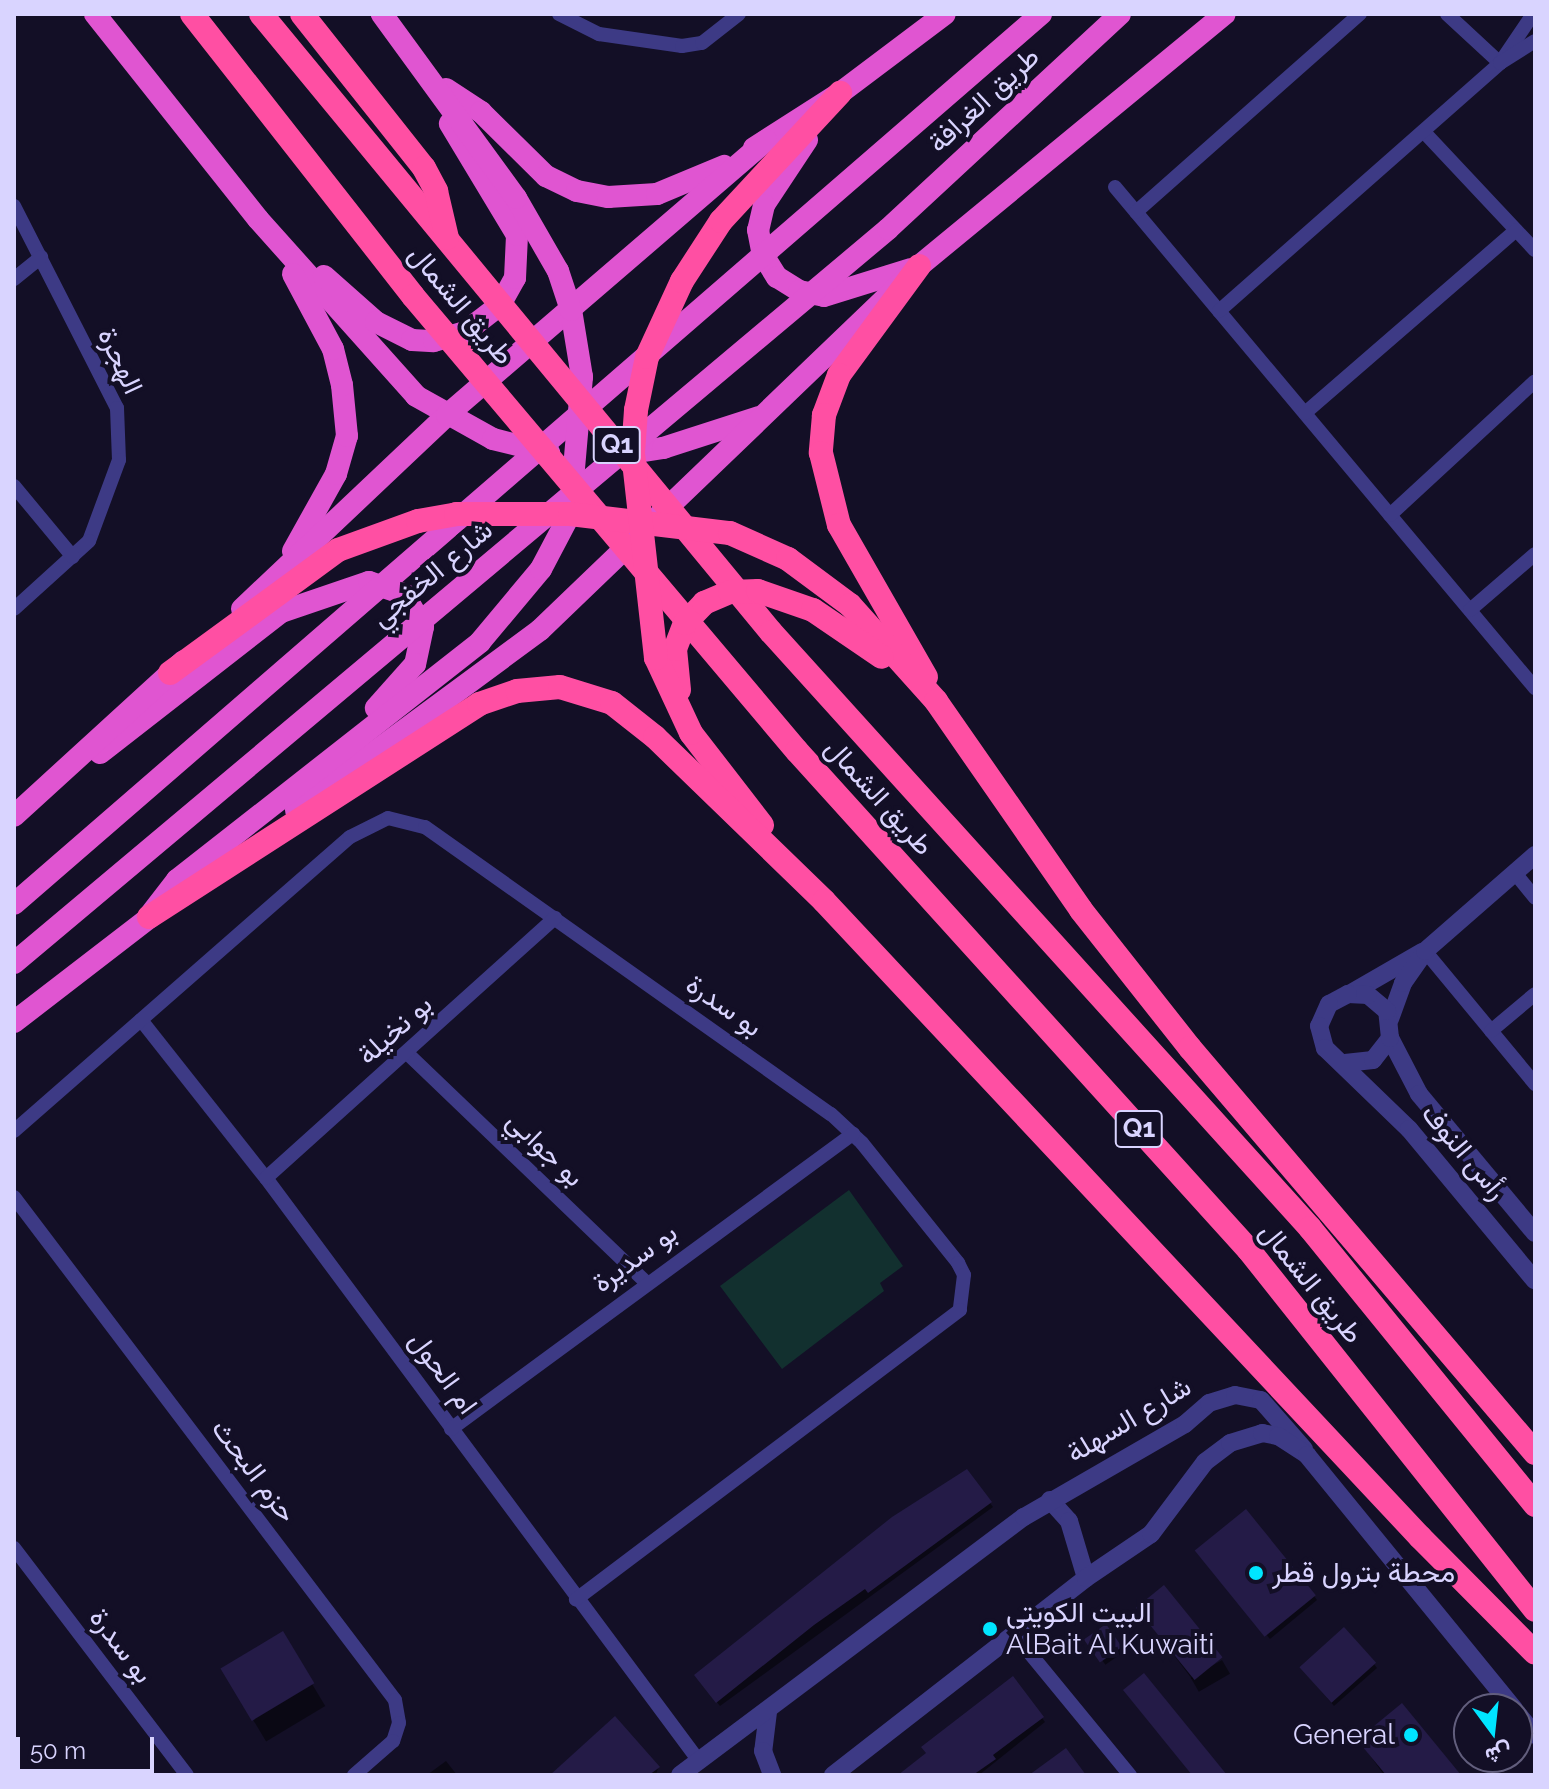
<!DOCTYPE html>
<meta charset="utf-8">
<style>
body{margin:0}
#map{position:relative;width:1549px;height:1789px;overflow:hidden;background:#130f26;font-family:Raleway,Vazirmatn,sans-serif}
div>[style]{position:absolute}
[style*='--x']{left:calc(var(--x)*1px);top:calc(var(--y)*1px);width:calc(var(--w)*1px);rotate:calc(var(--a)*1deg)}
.green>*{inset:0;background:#12302f}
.shadow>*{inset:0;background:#0007;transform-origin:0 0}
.building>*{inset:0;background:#241b47;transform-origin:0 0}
.minor>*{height:14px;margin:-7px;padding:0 7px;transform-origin:7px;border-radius:7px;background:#3d3a85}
.tertiary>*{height:18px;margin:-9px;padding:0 9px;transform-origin:9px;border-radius:9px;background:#3d3a85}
.trunk>*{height:22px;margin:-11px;padding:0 11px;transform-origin:11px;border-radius:11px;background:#e055d1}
.motorway>*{height:24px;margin:-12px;padding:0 12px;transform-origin:12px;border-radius:12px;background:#ff4fa3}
.dots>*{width:22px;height:22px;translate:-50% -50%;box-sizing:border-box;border:4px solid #130f26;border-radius:50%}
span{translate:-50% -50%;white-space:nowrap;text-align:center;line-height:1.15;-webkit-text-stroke:8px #130f26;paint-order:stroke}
.shield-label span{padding:2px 6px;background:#130f26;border:2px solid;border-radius:6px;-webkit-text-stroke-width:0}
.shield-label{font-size:26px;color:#d9d4ff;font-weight:700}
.street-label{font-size:28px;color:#d9d4ff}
.poi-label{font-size:28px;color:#d9d4ff}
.left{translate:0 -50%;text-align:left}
.right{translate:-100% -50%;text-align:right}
.frame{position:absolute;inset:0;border:16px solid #d9d4ff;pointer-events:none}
.north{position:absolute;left:1453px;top:1693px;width:80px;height:80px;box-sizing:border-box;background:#130f26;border:2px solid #625e7d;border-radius:50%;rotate:165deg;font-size:22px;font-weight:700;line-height:32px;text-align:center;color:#d9d4ff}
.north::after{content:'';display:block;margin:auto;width:28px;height:36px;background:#00e5ff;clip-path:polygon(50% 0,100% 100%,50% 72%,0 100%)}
.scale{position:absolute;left:16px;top:1737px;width:138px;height:36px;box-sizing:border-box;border:4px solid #d9d4ff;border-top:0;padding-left:10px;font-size:24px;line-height:28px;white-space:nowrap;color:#d9d4ff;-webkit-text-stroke:6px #130f26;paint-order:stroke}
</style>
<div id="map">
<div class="green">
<i style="clip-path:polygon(849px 1190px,903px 1266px,880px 1283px,884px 1291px,782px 1369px,720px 1286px)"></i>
</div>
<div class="shadow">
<i style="clip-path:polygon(990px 1503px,993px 1507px,720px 1706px,699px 1680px)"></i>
<i style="clip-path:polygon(1200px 1556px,1314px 1596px,1317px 1600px,1270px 1639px)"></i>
<i style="clip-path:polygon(1138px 1608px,1220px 1657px,1192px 1679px)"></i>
<i style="left:1105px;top:1626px;width:32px;height:22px;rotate:55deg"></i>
<i style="left:282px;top:1634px;width:84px;height:69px;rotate:59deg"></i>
<i style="left:1222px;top:1660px;width:16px;height:36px;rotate:60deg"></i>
<i style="clip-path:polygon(1374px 1664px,1377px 1668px,1334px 1706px,1304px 1671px)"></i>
<i style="clip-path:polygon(1042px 1718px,1045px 1722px,979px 1775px,901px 1775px)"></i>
<i style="clip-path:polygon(1359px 1740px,1459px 1775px,1384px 1775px)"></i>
<i style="clip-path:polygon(446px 1761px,457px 1775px,427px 1775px)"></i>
<i style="clip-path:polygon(658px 1768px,656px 1775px,557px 1775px)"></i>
</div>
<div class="building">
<i style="clip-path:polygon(967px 1469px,992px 1502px,868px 1593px,865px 1589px,814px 1625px,716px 1703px,694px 1675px,892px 1517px)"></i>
<i style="left:1246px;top:1509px;width:111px;height:66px;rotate:51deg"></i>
<i style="left:1164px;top:1585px;width:93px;height:36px;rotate:51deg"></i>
<i style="left:1106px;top:1624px;width:28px;height:27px;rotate:55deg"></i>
<i style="left:1344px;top:1627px;width:48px;height:60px;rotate:48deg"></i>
<i style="left:283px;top:1631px;width:61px;height:73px;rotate:59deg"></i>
<i style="clip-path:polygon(1144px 1673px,1227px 1775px,1192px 1775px,1123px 1690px)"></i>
<i style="clip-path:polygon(1013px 1676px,1044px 1717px,993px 1755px,996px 1759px,973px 1775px,898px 1775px,926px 1753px,921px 1747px)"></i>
<i style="clip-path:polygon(1402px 1703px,1461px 1775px,1386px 1775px,1357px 1740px)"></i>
<i style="clip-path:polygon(615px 1716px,660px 1767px,649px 1775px,550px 1775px)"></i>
<i style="clip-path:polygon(1066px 1748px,1086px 1775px,1029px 1775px)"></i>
</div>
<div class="minor">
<i style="--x:559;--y:14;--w:45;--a:26.6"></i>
<i style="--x:599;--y:34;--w:84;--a:8.2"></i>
<i style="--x:682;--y:46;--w:20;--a:-9"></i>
<i style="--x:702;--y:43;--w:47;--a:-38.1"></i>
<i style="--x:1447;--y:14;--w:72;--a:42.8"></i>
<i style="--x:1500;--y:63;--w:59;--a:-56"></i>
<i style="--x:1424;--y:132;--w:162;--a:46.8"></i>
<i style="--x:1115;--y:187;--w:654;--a:50.03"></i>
<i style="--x:14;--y:206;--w:227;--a:63"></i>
<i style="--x:117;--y:408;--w:52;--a:87.8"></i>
<i style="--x:119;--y:460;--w:86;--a:110.3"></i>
<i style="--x:89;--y:541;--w:101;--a:137.8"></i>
<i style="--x:1136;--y:212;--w:299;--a:-41.5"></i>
<i style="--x:14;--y:279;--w:35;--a:-39"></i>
<i style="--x:1219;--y:311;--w:375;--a:-41.4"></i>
<i style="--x:1500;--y:63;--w:41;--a:-32.2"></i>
<i style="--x:1305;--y:413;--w:279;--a:-40.9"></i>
<i style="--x:14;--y:486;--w:92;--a:50.3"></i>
<i style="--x:1390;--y:515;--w:197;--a:-42.7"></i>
<i style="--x:1470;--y:610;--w:86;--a:-40.7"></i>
<i style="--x:1515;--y:873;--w:32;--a:51"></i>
<i style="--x:1425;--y:951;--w:173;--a:50.4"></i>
<i style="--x:141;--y:1020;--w:201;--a:51.7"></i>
<i style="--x:266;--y:1178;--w:726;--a:53.4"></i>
<i style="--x:1491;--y:1031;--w:57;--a:-40.1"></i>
<i style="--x:408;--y:1054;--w:330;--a:43.8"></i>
<i style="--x:14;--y:1131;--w:446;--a:-41.2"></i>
<i style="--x:350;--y:837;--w:42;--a:-26.6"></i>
<i style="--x:388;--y:818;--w:38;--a:14"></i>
<i style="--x:425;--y:827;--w:497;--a:35.3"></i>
<i style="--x:831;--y:1114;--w:42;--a:43.1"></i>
<i style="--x:862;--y:1143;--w:154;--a:51.3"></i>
<i style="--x:958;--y:1263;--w:13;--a:63"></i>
<i style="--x:964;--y:1275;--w:35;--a:97"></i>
<i style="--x:960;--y:1310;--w:481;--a:143"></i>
<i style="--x:266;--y:1178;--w:389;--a:-42"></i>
<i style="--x:14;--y:1197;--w:631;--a:52.86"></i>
<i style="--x:395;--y:1700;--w:23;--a:80"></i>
<i style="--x:399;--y:1723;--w:19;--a:108"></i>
<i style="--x:393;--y:1741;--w:52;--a:138.9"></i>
<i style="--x:451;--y:1429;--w:499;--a:-36.3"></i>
<i style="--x:14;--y:1548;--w:285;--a:52.7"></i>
<i style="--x:1014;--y:1634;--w:183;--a:50.6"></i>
</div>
<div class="tertiary">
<i style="--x:1351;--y:993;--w:82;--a:-30"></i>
<i style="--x:1390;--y:1019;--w:38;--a:-70"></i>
<i style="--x:1403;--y:983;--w:39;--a:-55"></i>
<i style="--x:1425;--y:951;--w:146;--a:-41.1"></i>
<i style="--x:1390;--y:1038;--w:63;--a:62.6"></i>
<i style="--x:1419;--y:1094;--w:181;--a:50.2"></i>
<i style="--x:1345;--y:1063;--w:28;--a:-6"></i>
<i style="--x:1373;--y:1060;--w:28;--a:-52"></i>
<i style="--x:1390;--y:1038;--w:27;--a:-96"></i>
<i style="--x:1387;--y:1011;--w:25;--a:-140"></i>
<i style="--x:1368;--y:995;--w:20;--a:-177"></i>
<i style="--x:1348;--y:994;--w:21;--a:152"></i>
<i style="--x:1329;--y:1004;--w:24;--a:114"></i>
<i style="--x:1319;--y:1026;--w:23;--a:75"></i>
<i style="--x:1325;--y:1048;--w:117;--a:44"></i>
<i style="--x:1409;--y:1129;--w:197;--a:50.3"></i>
<i style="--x:1050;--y:1500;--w:28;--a:48"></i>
<i style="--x:1069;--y:1521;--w:59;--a:73.4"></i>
<i style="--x:768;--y:1712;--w:39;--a:97"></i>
<i style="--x:763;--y:1751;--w:26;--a:69"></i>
<i style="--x:1517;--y:1713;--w:28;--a:51"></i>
<i style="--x:680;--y:1775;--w:430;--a:-36.9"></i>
<i style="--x:1024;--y:1517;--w:186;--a:-30"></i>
<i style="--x:1185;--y:1424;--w:32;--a:-41"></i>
<i style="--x:1209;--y:1403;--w:27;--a:-17"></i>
<i style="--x:1235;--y:1395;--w:26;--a:11"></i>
<i style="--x:1261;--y:1400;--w:65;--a:48.7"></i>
<i style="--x:833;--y:1775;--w:321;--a:-37.9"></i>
<i style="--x:1086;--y:1578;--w:78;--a:-34.1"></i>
<i style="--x:1151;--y:1534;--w:90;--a:-53.1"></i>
<i style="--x:1205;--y:1462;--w:31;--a:-37"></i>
<i style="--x:1230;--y:1443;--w:34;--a:-17"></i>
<i style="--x:1262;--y:1433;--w:16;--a:11"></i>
<i style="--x:1278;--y:1436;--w:35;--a:33"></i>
<i style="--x:1307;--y:1455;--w:328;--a:50.8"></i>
</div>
<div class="trunk">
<i style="--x:95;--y:14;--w:262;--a:51.5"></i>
<i style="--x:258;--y:219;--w:237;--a:48.2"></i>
<i style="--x:416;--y:396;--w:88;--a:29.2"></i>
<i style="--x:493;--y:439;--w:58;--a:14"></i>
<i style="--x:446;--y:89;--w:42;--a:33.3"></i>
<i style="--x:481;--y:112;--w:91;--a:44.6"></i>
<i style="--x:546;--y:176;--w:34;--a:26"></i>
<i style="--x:577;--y:191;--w:32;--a:11"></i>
<i style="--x:608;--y:197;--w:49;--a:-3.5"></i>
<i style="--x:657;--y:194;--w:73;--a:-22.7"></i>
<i style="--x:807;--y:140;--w:78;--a:123.5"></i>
<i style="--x:764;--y:205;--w:26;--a:103"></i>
<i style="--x:758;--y:230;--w:25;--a:79"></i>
<i style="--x:763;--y:255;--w:26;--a:58"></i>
<i style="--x:777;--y:277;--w:26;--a:32"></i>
<i style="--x:799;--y:291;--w:25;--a:11"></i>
<i style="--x:824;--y:296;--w:91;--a:-17.2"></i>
<i style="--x:754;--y:148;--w:102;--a:-32.6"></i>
<i style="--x:840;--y:93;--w:131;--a:-37"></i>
<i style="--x:324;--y:276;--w:69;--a:41.5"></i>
<i style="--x:376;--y:322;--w:40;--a:26.6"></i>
<i style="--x:412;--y:340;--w:22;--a:3"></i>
<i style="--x:434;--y:341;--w:32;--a:-16"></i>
<i style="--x:465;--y:332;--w:44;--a:-37.6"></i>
<i style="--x:500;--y:305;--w:31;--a:-61"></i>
<i style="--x:515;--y:278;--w:43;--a:-87.3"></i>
<i style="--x:517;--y:235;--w:130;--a:-121.1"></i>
<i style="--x:619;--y:455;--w:45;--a:-9"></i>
<i style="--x:663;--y:448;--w:101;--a:-17.9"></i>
<i style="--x:293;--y:551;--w:88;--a:-60.8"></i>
<i style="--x:336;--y:474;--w:40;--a:-74"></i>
<i style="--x:347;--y:436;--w:51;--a:-95.6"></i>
<i style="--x:342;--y:385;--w:37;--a:-104"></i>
<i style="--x:333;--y:349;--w:85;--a:-118.1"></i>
<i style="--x:242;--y:609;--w:282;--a:-43.4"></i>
<i style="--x:447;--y:415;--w:421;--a:-40.7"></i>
<i style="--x:100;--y:753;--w:229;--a:-37.9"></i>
<i style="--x:281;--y:612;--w:93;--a:-18.8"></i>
<i style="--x:369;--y:582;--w:37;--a:19"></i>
<i style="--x:404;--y:594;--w:38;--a:60"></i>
<i style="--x:423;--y:627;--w:38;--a:102"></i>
<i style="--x:415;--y:664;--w:59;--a:131.6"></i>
<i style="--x:296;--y:810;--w:303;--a:-36.4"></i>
<i style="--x:540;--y:630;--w:525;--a:-43.84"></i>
<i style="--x:919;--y:266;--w:396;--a:-39.5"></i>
<i style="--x:14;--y:816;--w:230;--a:-42.4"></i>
<i style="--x:14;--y:904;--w:1359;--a:-40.91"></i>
<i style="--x:150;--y:915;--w:44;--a:-52.4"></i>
<i style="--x:177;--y:880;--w:385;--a:-38.1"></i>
<i style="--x:480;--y:642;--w:95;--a:-50.1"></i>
<i style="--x:541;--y:569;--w:62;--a:-62.2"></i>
<i style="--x:570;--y:514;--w:138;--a:-85"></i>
<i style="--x:582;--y:377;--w:68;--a:-99.3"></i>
<i style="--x:571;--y:310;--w:41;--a:-108.4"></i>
<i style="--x:558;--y:271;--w:84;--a:-119.9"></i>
<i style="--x:516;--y:198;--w:228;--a:-126.1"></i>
<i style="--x:14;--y:963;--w:1141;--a:-40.02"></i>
<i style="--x:888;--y:229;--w:316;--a:-42.8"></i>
<i style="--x:14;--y:1022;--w:187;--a:-37.6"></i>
</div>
<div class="motorway">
<i style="--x:192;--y:14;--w:358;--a:51.9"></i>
<i style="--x:413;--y:296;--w:595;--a:49.84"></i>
<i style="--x:797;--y:751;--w:672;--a:47.84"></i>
<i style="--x:1248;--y:1249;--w:461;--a:51.5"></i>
<i style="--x:261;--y:14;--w:801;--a:50.47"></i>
<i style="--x:771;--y:632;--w:804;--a:47.87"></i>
<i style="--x:1310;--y:1228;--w:357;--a:50.9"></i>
<i style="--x:302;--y:14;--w:196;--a:51.6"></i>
<i style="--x:424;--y:168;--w:26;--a:62"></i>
<i style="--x:436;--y:191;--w:48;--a:76.8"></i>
<i style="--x:919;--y:266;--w:135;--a:126.3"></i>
<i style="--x:839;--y:375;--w:43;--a:110.6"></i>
<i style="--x:824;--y:415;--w:38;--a:95"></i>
<i style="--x:821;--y:453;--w:74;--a:76"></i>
<i style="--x:839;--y:525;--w:175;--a:60.2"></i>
<i style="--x:170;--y:673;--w:208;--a:-36.2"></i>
<i style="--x:338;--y:550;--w:85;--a:-19.9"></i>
<i style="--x:418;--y:521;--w:39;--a:-10"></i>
<i style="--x:456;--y:514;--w:114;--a:0"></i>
<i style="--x:570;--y:514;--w:161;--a:6.8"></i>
<i style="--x:730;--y:533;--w:64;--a:24.1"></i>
<i style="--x:788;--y:559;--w:77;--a:36.6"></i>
<i style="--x:850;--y:605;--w:129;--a:48.1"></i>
<i style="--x:936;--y:701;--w:254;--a:55.2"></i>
<i style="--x:1081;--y:910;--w:176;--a:51.7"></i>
<i style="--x:1190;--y:1048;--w:532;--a:49.57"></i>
<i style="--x:679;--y:690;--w:41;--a:-95.6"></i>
<i style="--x:675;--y:649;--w:28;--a:-69"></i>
<i style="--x:685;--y:623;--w:28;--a:-46"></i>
<i style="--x:704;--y:603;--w:28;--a:-23"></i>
<i style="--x:730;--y:592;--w:28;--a:-2"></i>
<i style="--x:758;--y:591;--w:58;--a:19.1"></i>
<i style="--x:813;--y:610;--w:83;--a:34.3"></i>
<i style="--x:762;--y:825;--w:116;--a:-127.7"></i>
<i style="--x:691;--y:733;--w:83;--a:-115"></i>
<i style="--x:656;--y:658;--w:206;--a:-96.4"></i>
<i style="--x:633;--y:453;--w:43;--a:-86"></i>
<i style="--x:636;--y:410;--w:54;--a:-78.3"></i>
<i style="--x:647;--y:357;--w:84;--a:-65.3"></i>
<i style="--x:682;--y:281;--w:72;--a:-57"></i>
<i style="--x:721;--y:221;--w:175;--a:-47.1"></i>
<i style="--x:149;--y:917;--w:393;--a:-32.8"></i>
<i style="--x:479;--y:704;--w:40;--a:-18.9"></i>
<i style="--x:517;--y:691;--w:43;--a:-5.3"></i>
<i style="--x:560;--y:687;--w:54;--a:17.1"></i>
<i style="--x:612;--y:703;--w:55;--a:38.3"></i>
<i style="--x:655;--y:737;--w:235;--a:44.1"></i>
<i style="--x:824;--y:901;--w:872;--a:46.86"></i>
<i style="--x:1420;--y:1537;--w:163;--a:45.2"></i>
</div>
<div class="dots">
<i style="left:1256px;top:1573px;background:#00e5ff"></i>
<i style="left:990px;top:1629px;background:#00e5ff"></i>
<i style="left:1411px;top:1735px;background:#00e5ff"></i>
</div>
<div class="shield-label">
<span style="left:617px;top:445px">Q1</span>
<span style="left:1139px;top:1129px">Q1</span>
</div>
<div class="street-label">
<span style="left:984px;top:100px;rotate:-43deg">طريق الغرافة</span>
<span style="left:461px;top:305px;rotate:50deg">طريق الشمال</span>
<span style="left:120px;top:361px;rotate:65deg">الهجرة</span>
<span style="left:432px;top:574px;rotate:-40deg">شارع الخفجي</span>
<span style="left:879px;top:797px;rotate:48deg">طريق الشمال</span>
<span style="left:724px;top:1006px;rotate:35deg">بو سدرة</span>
<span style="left:395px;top:1030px;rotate:-42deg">بو نخيلة</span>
<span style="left:545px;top:1149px;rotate:44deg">بو جوابي</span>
<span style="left:1464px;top:1152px;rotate:50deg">رأس النوف</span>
<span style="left:635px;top:1258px;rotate:-36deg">بو سديرة</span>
<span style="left:1311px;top:1283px;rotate:51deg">طريق الشمال</span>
<span style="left:443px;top:1373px;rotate:54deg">ام الحول</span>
<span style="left:1129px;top:1420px;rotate:-31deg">شارع السهلة</span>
<span style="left:254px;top:1471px;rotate:53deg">حزم البحث</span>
<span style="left:121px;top:1646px;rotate:53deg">بو سدرة</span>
</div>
<div class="poi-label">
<span class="left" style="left:1272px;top:1573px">محطة بترول قطر</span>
<span class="left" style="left:1006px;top:1629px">البيت الكويتي<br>AlBait Al Kuwaiti</span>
<span class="right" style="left:1395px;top:1735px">General</span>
</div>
<div class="frame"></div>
<div class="north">ش</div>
<div class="scale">50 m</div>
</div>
